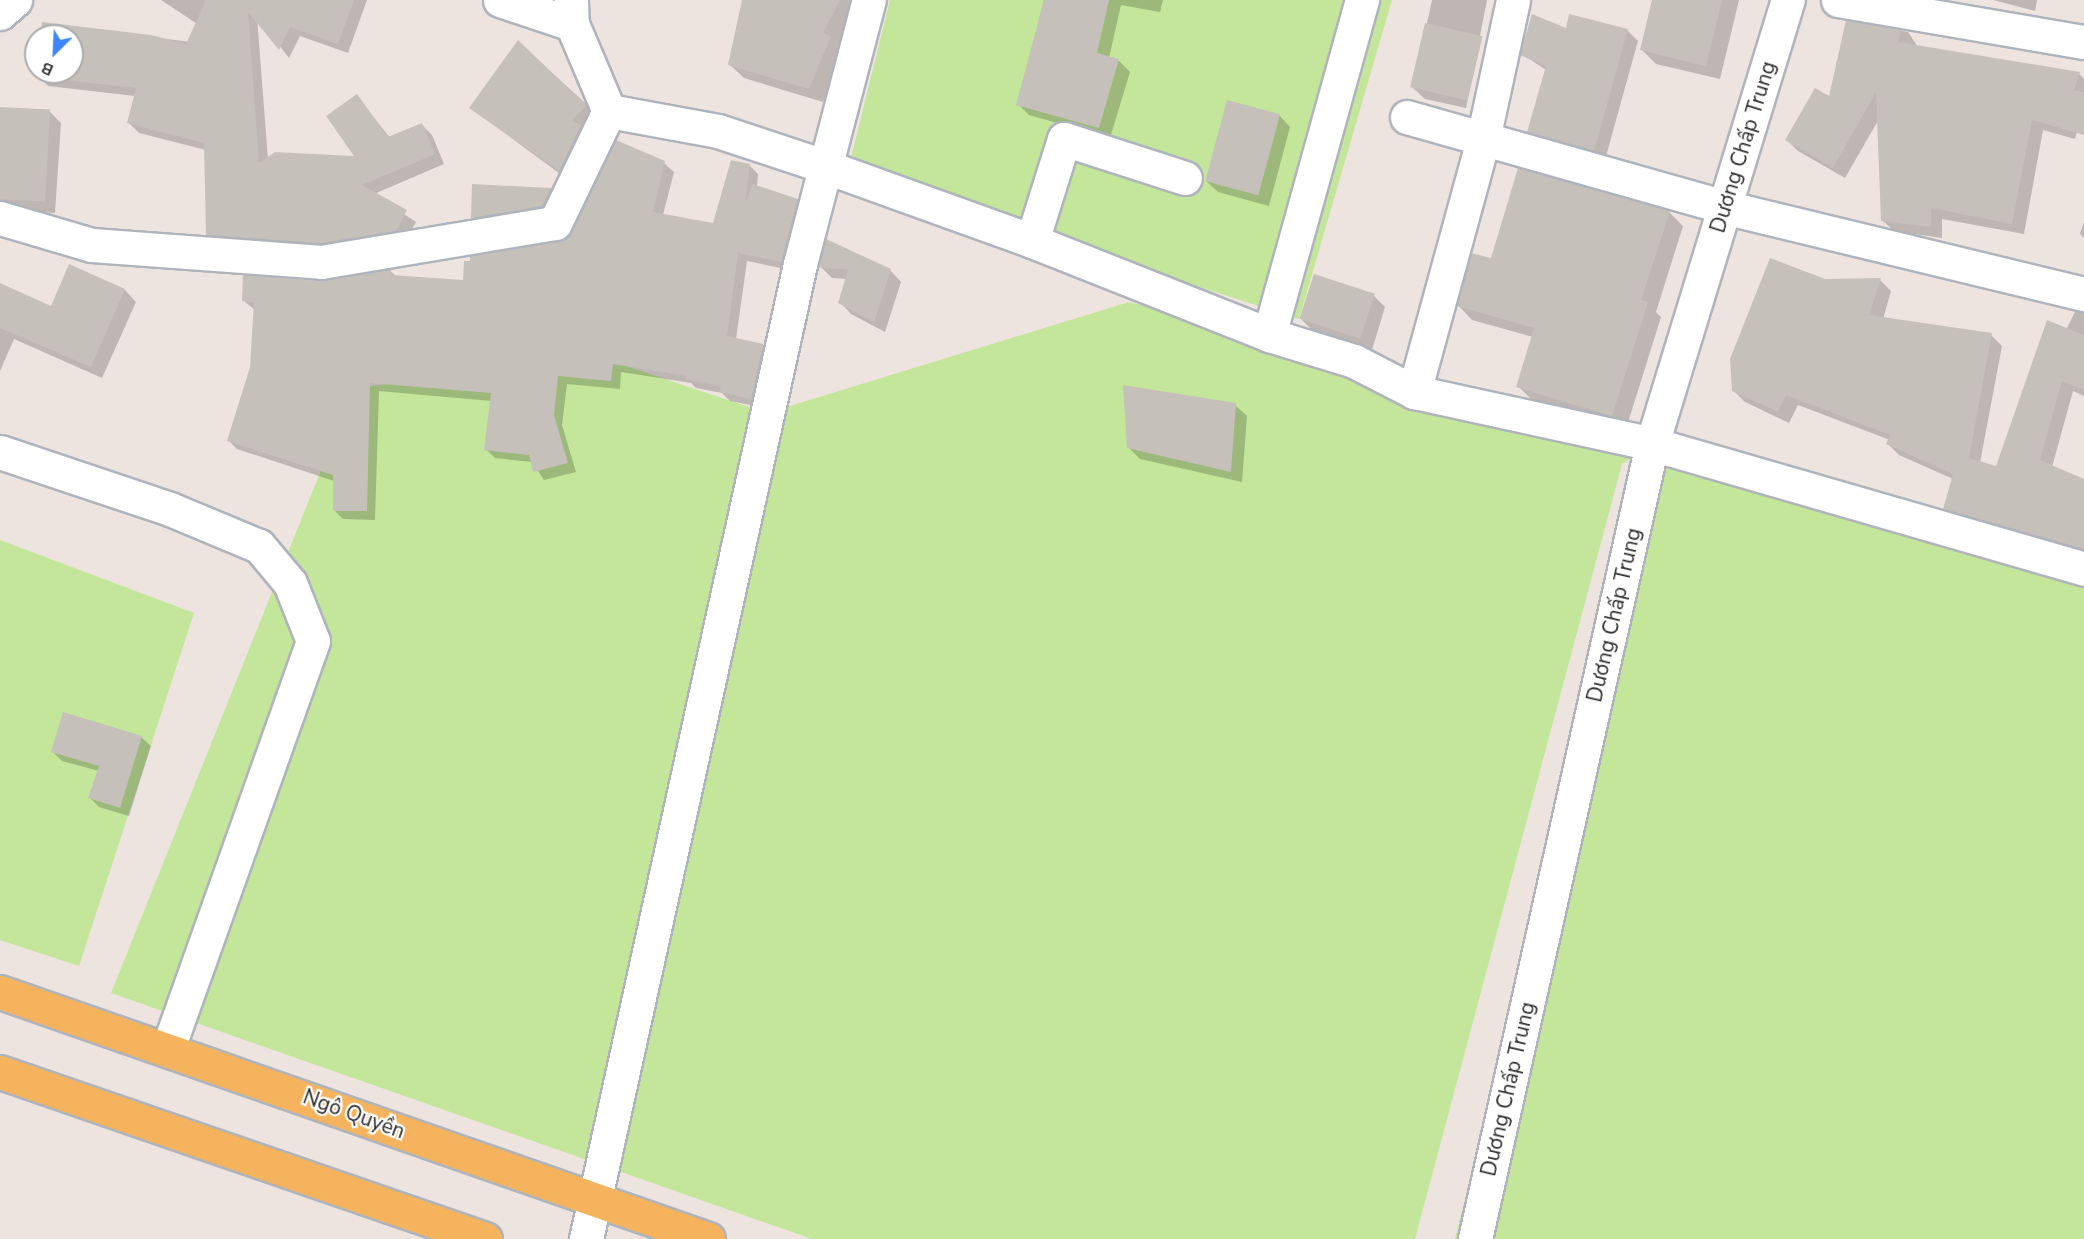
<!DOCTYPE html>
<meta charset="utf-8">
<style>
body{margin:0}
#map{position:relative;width:2084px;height:1239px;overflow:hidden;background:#eee4df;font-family:"Nunito Sans",sans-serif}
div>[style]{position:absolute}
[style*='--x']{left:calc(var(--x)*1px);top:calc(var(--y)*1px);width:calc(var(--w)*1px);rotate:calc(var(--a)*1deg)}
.green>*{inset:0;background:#c3e69a}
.shadow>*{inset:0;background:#0003}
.building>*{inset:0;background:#c6c0ba;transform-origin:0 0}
.roads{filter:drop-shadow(2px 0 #afb4bc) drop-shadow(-2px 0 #afb4bc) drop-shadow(0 2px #afb4bc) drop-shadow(0 -2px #afb4bc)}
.minor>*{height:33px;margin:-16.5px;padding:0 16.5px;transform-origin:16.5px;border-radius:16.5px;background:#fff}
.major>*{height:33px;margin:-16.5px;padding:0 16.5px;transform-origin:16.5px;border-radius:16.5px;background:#f5b35d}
span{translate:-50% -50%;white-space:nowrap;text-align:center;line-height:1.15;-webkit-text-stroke:4.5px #fff;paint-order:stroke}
.street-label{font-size:21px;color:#2c2c2c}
.north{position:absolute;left:24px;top:24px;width:60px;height:60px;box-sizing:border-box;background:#fff;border:2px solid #ababab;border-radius:50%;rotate:204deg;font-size:16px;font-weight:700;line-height:24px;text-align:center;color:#2c2c2c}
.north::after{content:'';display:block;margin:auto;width:21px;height:27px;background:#3b86ff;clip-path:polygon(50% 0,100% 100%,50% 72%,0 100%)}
</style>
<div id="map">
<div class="green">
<i style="clip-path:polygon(890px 0,1392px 0,1299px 319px,847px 174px)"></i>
<i style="clip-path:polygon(1129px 302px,1652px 444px,2084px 570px,2084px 1239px,1455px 1239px,1652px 445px,1622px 464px,1415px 1239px,812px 1239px,111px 993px,354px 388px,605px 359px,767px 413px)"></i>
<i style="clip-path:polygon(0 540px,194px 613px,79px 966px,0 940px)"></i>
</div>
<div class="shadow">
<i style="clip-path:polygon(161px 0,367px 0,348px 53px,300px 36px,289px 58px,257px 17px,268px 159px,358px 157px,357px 96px,390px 138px,422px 125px,432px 135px,444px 164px,374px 194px,416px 222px,406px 240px,331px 253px,217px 244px,207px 234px,206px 150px,139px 133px,129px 123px,135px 96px,48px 86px,38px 76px,38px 72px,72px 72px,72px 36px,42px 36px,44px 24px,232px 47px)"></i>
<i style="clip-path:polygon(744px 0,861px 0,838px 45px,845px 51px,823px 102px,744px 78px,729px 64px)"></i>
<i style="clip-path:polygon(1044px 0,1163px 0,1160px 12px,1121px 5px,1109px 58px,1119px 61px,1130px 72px,1110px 138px,1029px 115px,1018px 104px)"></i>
<i style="clip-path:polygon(1432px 0,1487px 0,1466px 108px,1425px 99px,1413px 88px)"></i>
<i style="clip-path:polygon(1653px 0,1739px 0,1720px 79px,1656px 64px,1642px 50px)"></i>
<i style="clip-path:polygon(1993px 0,2037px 0,2035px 11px)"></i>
<i style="clip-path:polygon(1847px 22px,1908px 32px,1918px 47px,2079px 74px,2084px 79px,2084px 107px,2075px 139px,2043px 130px,2024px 234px,1942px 219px,1942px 238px,1894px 231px,1882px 220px,1879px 119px,1845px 178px,1798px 151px,1787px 140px,1830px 98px)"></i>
<i style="clip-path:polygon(1567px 30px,1627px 30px,1638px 41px,1605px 160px,1539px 142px,1529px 131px,1546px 70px,1522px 54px)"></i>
<i style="clip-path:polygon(518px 42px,594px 111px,571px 182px,471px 108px)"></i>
<i style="clip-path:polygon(0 108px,50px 112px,61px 123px,55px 213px,0 209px)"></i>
<i style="clip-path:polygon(1279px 115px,1290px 127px,1269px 206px,1218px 192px,1206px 181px)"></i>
<i style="clip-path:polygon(664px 163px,674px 172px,663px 215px,714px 225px,749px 165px,758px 174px,757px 187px,797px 200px,806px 209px,790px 270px,747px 261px,736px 339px,763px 345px,771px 354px,760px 407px,730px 401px,722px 393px,696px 388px,691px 383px,621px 372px,620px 389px,567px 384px,562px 425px,576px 472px,544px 480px,532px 462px,495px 458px,486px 449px,491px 401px,379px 391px,375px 520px,343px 519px,334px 510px,334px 481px,237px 449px,228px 440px,252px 367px,255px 310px,244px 301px,320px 282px,390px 271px,397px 277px,464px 282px,567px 240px)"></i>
<i style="clip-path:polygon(473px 186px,551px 189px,556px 194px,548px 211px,478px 223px,473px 217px)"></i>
<i style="clip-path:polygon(1669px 212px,1683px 226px,1656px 312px,1661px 317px,1626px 429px,1532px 400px,1518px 386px,1533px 337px,1472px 320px,1459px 306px,1492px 260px)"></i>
<i style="clip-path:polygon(2084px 222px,2084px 238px,2080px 234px)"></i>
<i style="clip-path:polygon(70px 266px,125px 290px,136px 302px,102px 378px,14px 339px,0 371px,0 284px,52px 308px)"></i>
<i style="clip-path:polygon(820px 266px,890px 270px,901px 282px,885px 332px,851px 314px,840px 302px,847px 279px,832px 278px)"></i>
<i style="clip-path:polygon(1880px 280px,1891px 291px,1883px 319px,1991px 335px,2002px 346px,1980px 463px,1997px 468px,2075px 312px,2084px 312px,2084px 396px,2073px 391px,2052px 467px,2084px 480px,2084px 556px,1955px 519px,1944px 508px,1953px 479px,1899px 455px,1888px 444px,1890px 440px,1798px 405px,1789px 423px,1745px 402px,1733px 390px,1825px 281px)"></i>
<i style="clip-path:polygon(1374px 296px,1385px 307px,1372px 350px,1312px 330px,1301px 319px)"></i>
<i style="clip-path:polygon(1235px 405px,1247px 416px,1242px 482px,1140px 459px,1128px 447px)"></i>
<i style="clip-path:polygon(141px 737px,151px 746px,129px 816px,99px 807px,90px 798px,99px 771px,62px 761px,53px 752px)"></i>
</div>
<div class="building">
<i style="clip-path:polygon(206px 0,354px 0,338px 44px,290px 27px,279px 50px,248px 12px,259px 163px,275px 152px,354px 156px,326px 116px,357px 94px,388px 137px,422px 123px,435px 154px,362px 185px,407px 210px,396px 231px,320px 243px,206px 235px,204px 143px,127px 123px,136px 88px,36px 77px,37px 72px,72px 72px,72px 36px,41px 36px,42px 22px,151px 35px,186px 44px)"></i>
<i style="clip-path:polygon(742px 0,840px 0,823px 33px,831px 36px,809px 89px,728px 65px)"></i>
<i style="clip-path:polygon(1044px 0,1109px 0,1097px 53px,1119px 59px,1099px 128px,1016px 105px)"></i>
<i style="clip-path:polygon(1652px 0,1722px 0,1706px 66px,1640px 50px)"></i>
<i style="clip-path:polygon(1532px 14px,1566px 28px,1569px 14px,1628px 29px,1594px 151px,1527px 132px,1546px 66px,1520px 55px)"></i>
<i style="clip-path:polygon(1846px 20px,1901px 30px,1898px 42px,2080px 72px,2074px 90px,2084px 92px,2084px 135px,2032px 120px,2012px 224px,1931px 208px,1931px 227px,1881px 221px,1876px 92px,1833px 168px,1785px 140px,1815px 88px,1829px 96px)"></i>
<i style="left:1425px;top:23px;width:59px;height:66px;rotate:13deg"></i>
<i style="clip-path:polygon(518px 40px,586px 105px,572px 121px,581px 125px,559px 171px,469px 108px)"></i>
<i style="left:1227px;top:100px;width:55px;height:84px;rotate:15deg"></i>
<i style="left:0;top:107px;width:50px;height:92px;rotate:3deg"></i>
<i style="clip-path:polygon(616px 140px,665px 161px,653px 212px,713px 223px,731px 160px,750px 164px,745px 203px,753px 184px,798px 199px,781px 262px,738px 253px,727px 336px,763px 344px,751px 399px,719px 392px,721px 386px,686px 380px,686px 376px,613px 364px,611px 381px,558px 376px,554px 415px,568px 463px,533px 472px,529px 455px,484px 450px,491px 393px,370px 383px,367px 511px,333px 511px,333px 475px,227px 441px,250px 367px,254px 302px,242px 301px,243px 275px,320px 281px,391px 269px,391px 275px,463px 280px,464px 261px,470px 261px,470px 256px,567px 238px)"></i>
<i style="clip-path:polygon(1518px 168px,1670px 211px,1641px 300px,1648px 302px,1612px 416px,1516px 387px,1534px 328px,1457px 306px,1471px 253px,1491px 258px)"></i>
<i style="clip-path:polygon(472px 184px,551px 188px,542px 206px,471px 218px)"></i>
<i style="clip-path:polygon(826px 239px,891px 269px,874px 322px,838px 303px,848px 270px,819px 267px)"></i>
<i style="clip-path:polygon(1770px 258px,1825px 279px,1881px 278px,1869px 315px,1992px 333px,1969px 458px,1996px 466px,2047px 320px,2084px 335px,2084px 390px,2062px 381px,2040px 460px,2084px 479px,2084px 549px,1943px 509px,1953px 474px,1886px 444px,1890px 435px,1786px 395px,1778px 412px,1732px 391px,1730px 359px)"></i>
<i style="clip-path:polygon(69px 264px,125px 289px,91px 367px,0 328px,0 283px,51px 306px)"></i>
<i style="left:1314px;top:274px;width:64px;height:47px;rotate:18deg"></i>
<i style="clip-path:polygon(1123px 385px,1236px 403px,1231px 472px,1127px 448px)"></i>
<i style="clip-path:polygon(63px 712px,142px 736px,120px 808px,88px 798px,99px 766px,51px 752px)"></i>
</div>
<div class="roads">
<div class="minor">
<i style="--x:500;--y:0;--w:76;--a:18.4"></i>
<i style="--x:571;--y:0;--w:24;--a:88"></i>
<i style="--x:572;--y:24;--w:95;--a:67"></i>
<i style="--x:609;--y:111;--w:111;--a:10.4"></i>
<i style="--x:718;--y:131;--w:115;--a:18.3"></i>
<i style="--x:827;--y:167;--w:218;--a:19.8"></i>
<i style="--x:1032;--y:241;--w:255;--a:21.6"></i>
<i style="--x:1269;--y:335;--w:89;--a:17"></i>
<i style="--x:1354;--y:361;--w:68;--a:27.3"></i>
<i style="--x:1414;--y:392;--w:244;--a:12.3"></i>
<i style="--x:1652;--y:444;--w:450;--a:16.1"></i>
<i style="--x:1838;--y:0;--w:250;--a:9.7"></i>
<i style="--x:0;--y:13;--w:20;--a:-41"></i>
<i style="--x:1407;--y:117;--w:330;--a:15.8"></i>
<i style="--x:1724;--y:207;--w:370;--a:13.6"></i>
<i style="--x:0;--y:218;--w:96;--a:16.4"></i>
<i style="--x:92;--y:245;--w:230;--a:4.2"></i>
<i style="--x:321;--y:262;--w:237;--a:-9.5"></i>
<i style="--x:555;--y:223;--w:124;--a:-64.3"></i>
<i style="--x:1032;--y:241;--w:107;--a:-72.6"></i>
<i style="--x:1064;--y:139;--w:127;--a:17.9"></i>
<i style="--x:1269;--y:335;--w:348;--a:-74.5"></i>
<i style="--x:1414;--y:392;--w:262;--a:-74.7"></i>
<i style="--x:1483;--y:139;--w:142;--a:-77.8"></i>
<i style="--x:0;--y:452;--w:179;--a:18.5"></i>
<i style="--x:170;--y:509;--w:96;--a:22.6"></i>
<i style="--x:259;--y:546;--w:48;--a:50"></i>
<i style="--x:290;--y:583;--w:62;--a:68.4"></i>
<i style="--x:313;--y:641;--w:432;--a:109.6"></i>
<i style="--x:586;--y:1239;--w:998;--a:-77.62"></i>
<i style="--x:800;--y:264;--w:273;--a:-75.4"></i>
<i style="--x:1475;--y:1239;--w:814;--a:-77.45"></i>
<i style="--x:1652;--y:444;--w:464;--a:-73"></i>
</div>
<div class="major">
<i style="--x:0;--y:992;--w:750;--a:19.23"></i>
<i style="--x:0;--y:1072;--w:513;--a:19"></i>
</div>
</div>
<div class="street-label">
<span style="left:1743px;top:147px;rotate:-73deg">Dương Chấp Trung</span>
<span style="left:1614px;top:615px;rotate:-77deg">Dương Chấp Trung</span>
<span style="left:1508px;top:1089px;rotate:-77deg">Dương Chấp Trung</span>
<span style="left:354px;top:1114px;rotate:20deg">Ngô Quyền</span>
</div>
<div class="north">B</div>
</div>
